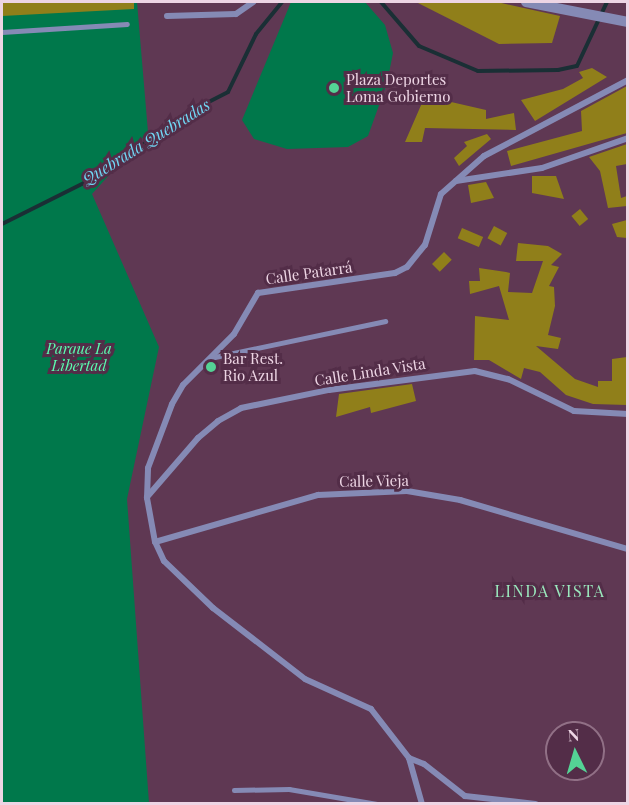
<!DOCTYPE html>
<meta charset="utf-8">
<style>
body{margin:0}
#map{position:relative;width:629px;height:805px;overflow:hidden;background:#5f3853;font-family:"Playfair Display",serif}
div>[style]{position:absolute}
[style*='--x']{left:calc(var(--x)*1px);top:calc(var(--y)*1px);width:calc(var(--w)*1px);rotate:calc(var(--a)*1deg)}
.green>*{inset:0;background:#00784b}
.stream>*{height:4px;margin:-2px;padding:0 2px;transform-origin:2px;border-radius:2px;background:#1a2f35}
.building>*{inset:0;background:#907f1a;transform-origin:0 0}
.service>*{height:4.5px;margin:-2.25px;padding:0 2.25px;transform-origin:2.25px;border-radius:2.25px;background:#858ab5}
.minor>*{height:6px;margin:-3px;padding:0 3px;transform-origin:3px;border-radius:3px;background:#858ab5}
.tertiary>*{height:10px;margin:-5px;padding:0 5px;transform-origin:5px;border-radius:5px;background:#858ab5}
.dots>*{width:16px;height:16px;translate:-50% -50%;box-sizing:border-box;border:3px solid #532d48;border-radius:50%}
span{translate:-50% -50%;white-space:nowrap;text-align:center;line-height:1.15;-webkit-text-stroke:6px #532d48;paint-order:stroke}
.poi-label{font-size:15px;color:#edd5e4}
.left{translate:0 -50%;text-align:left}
.street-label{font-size:15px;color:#edd5e4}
.park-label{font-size:15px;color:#5bfdb0;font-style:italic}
.water-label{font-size:16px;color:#71d8f5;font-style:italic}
.neighbourhood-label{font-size:16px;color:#9beabe;letter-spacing:1.5px}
.frame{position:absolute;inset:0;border:3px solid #edd5e4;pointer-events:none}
.north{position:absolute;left:545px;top:721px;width:60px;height:60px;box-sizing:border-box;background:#532d48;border:2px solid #917086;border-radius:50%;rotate:355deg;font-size:16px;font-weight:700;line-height:24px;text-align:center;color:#edd5e4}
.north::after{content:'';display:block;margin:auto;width:21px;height:27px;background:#54d395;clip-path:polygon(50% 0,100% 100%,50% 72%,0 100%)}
</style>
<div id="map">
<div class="green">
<i style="clip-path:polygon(2px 2px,137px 2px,148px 132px,92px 194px,159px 347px,127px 499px,149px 803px,2px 804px)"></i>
<i style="clip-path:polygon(291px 2px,365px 2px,385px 25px,393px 53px,387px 83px,368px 136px,348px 147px,287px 149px,254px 139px,242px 120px)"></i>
</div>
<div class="stream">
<i style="--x:381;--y:2;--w:58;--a:49.2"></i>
<i style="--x:419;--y:46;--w:64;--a:23"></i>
<i style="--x:478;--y:71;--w:80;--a:-0.7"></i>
<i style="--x:558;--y:70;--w:19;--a:-12"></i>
<i style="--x:577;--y:66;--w:71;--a:-64.9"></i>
<i style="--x:2;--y:224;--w:110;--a:-26.6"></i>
<i style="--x:100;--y:175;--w:109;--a:-35.3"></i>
<i style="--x:189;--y:112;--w:44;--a:-27.1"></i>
<i style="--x:228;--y:92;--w:64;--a:-64.2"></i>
<i style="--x:256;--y:34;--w:41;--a:-50.9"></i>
</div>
<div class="building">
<i style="clip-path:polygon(2px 2px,134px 2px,134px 9px,2px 16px)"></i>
<i style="clip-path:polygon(416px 2px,497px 2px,560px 16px,552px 43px,499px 44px)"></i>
<i style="clip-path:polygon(592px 68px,607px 77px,535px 121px,521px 100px,563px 89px,583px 78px,579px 72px)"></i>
<i style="clip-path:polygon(627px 86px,627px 133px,511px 166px,507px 151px,582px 131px,581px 111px)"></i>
<i style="clip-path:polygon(425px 96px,486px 110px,486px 119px,514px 113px,516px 130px,425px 128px,422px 142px,405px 142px)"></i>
<i style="clip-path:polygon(487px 134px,491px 139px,459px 166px,454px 158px,467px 146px,464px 142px)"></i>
<i style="clip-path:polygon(627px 144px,627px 164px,616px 166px,621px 198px,627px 196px,627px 206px,608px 208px,600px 171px,589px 157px)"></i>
<i style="clip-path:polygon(532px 176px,556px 176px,564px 199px,532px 193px)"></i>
<i style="clip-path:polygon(486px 182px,494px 198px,471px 203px,468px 185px)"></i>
<i style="left:580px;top:209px;width:13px;height:11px;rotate:51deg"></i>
<i style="clip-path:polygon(627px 220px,627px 238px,617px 237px,612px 224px)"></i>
<i style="left:494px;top:226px;width:15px;height:14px;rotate:28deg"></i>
<i style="left:462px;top:228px;width:23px;height:11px;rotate:23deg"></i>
<i style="clip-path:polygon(518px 243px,548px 246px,562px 254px,551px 265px,559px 267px,549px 286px,554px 287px,555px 306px,548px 335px,561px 338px,558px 349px,536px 346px,575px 379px,598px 387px,598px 381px,612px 381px,612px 359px,627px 357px,627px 405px,593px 404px,566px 395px,540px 372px,524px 368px,521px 379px,489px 360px,474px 360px,475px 316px,509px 320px,499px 286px,470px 294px,469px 281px,480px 281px,479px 268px,506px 272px,510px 273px,508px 292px,532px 293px,543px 261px,516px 261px)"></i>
<i style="left:444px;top:252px;width:11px;height:17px;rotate:45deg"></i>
<i style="clip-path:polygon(412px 384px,416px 401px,371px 413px,370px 407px,336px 417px,339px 394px)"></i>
</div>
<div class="service">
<i style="--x:2;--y:32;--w:125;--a:-3.7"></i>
<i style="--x:210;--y:358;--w:179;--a:-11.9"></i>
<i style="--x:234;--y:790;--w:55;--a:-1"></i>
<i style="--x:289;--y:789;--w:89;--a:9.7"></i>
</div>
<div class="minor">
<i style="--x:167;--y:16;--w:69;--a:-1.7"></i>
<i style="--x:236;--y:14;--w:21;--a:-35"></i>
<i style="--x:456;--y:181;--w:87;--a:-8.6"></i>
<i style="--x:542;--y:168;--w:91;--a:-19.2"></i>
<i style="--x:147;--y:497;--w:78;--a:-49.2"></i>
<i style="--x:198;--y:438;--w:26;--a:-40"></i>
<i style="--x:218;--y:421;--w:26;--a:-29"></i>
<i style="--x:241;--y:408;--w:90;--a:-11.6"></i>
<i style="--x:329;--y:390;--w:147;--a:-7.4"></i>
<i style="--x:475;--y:371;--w:34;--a:14"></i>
<i style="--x:508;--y:379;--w:73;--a:25.9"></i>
<i style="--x:574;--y:411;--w:54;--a:3.2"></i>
<i style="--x:155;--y:542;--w:170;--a:-16.1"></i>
<i style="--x:318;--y:495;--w:89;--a:-2.6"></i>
<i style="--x:407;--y:491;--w:54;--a:9.6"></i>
<i style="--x:460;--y:500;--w:175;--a:16.3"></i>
<i style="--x:409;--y:758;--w:16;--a:22"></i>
<i style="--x:424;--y:764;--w:52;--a:38"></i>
<i style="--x:465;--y:796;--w:71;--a:6.4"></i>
<i style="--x:422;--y:804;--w:48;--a:-105.8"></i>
<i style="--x:409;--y:758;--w:62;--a:-127.8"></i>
<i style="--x:371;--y:709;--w:72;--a:-155.6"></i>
<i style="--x:305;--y:679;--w:116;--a:-142.3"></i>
<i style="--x:213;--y:608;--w:68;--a:-136.2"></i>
<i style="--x:164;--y:561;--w:21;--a:-115"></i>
<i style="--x:155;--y:542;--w:45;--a:-100.3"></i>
<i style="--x:147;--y:498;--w:30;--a:-88"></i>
<i style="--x:148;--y:468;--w:68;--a:-69.4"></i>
<i style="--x:172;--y:404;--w:22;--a:-60"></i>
<i style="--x:183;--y:385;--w:72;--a:-45"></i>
<i style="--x:234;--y:334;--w:48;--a:-59.7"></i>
<i style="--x:258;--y:293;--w:138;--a:-8.3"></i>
<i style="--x:395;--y:273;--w:13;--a:-27"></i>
<i style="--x:407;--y:267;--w:28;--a:-51"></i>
<i style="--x:425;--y:245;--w:53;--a:-72.6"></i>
<i style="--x:441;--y:194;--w:57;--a:-41.5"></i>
<i style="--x:484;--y:156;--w:163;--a:-27.8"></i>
</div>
<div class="tertiary">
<i style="--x:526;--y:2;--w:104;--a:11.1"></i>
</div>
<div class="dots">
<i style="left:334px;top:88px;background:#54d395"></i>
<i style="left:211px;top:367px;background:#54d395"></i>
</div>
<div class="poi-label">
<span class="left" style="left:346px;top:88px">Plaza Deportes<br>Loma Gobierno</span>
<span class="left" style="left:223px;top:367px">Bar Rest.<br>Rio Azul</span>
</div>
<div class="street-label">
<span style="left:309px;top:273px;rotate:-8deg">Calle Patarrá</span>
<span style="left:370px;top:372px;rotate:-9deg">Calle Linda Vista</span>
<span style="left:374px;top:481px;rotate:-1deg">Calle Vieja</span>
</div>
<div class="park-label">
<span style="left:79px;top:357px">Parque La<br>Libertad</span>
</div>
<div class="water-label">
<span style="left:146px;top:142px;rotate:-32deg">Quebrada Quebradas</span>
</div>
<div class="neighbourhood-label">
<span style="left:550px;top:591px">LINDA VISTA</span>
</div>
<div class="frame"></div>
<div class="north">N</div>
</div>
